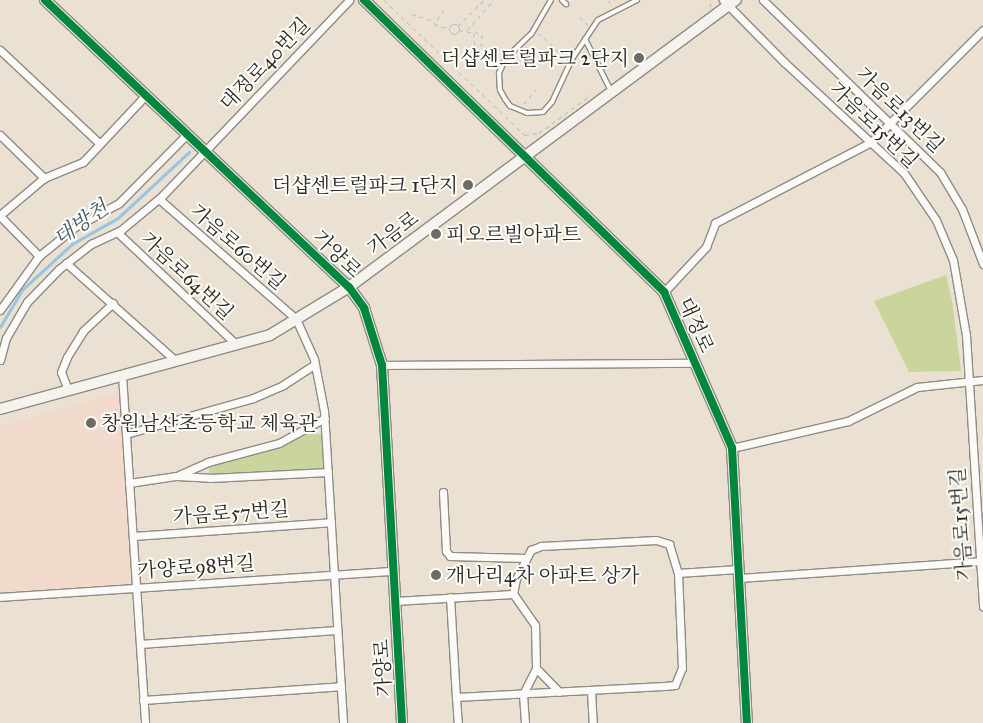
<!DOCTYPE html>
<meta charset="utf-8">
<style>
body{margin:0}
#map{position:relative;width:983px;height:723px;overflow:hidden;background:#eae1d2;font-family:"IM FELL Great Primer","Noto Serif KR",serif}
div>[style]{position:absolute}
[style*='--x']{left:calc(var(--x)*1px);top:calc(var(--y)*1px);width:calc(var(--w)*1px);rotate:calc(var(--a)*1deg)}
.built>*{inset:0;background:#f1d9cb}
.green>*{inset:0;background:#c9d59d}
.stream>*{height:2.5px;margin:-1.25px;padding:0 1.25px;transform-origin:1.25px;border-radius:1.25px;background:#97c5e3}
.path>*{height:1px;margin-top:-0.5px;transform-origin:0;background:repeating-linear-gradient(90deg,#bdbcb9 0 4px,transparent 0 8px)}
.path>.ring{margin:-0.5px;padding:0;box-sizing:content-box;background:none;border:1px solid #bdbcb9;border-radius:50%}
.roads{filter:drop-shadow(1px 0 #908c84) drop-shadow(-1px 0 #908c84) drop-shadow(0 1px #908c84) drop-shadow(0 -1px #908c84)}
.lane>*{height:4px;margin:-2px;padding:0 2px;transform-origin:2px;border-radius:2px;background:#fcfaf8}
.street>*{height:7px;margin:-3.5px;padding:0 3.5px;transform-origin:3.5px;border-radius:3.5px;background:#fcfaf8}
.secondary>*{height:10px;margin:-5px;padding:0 5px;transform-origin:5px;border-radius:5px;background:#f6f2ed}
.cycleway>*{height:8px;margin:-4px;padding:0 4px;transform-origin:4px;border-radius:4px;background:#00873e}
.dots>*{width:14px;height:14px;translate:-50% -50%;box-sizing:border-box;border:2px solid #fdfcf7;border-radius:50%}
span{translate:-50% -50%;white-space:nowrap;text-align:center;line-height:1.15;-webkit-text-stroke:4px #fdfcf7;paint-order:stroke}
.poi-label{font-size:20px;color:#2b2b2b}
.right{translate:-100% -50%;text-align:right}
.left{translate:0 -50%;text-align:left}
.street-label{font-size:20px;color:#2b2b2b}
.water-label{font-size:21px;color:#445d6e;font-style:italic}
</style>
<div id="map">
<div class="built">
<i style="clip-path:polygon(118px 393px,132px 583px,0 593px,0 426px)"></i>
</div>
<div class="green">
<i style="clip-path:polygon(946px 275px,952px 300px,961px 371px,909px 372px,874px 301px)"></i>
<i style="clip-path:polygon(306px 430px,326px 436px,328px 472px,210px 478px,208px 462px,257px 449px)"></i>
</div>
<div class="stream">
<i style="--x:0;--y:327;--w:43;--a:-59.3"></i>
<i style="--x:22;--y:290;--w:68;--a:-42.6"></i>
<i style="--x:72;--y:244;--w:53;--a:-29.5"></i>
<i style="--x:118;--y:218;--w:97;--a:-42.9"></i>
</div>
<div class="path">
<i style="--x:384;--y:0;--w:195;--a:43.8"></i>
<i style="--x:525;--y:135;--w:14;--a:-8"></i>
<i style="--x:539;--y:133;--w:64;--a:-36.2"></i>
<i style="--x:609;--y:0;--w:7;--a:82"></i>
<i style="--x:710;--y:7;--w:7;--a:-74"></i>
<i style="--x:444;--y:10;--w:17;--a:126"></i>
<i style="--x:434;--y:24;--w:16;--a:18"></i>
<i style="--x:412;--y:14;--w:23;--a:18"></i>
<i style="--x:580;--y:17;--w:11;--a:45"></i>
<i class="ring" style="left:449px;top:24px;width:9px;height:9px"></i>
<i style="--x:458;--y:26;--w:37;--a:-45"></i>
<i style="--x:459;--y:30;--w:15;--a:11"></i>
<i style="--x:474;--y:33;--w:18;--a:87"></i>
<i style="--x:475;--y:51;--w:30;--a:-2"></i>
<i style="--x:467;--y:30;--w:40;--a:-48"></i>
<i style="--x:475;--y:32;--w:8;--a:23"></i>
<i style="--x:482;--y:35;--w:15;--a:94"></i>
<i style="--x:538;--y:33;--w:36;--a:42"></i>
<i style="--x:526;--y:46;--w:9;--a:41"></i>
<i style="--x:524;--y:104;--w:19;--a:-51"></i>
</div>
<div class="roads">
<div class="lane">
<i style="--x:551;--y:0;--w:39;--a:120"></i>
<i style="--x:531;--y:34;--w:35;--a:136"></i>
<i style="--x:506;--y:58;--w:17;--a:115"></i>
<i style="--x:499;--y:73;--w:17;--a:87"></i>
<i style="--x:500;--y:90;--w:10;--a:61"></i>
<i style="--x:505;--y:99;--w:9;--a:54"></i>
<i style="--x:510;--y:106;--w:18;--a:22"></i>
<i style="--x:527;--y:113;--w:16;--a:-4"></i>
<i style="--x:543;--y:112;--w:13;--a:-48"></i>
<i style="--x:552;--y:102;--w:47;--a:-65.1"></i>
<i style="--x:572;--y:59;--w:47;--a:-56.3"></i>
<i style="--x:598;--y:20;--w:44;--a:-27.1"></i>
<i style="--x:562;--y:0;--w:6;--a:45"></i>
<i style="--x:585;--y:39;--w:58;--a:63.4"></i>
</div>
<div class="street">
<i style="--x:723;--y:0;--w:87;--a:45.5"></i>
<i style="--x:784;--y:62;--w:163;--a:42.8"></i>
<i style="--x:904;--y:173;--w:57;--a:55.8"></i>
<i style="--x:936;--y:220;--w:43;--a:67"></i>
<i style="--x:953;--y:260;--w:76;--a:80.2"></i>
<i style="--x:966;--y:335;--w:272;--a:86.4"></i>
<i style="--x:763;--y:0;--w:247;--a:44.2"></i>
<i style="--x:940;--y:172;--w:43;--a:59.3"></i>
<i style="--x:962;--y:209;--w:59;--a:69.1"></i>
<i style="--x:0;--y:50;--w:137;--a:43.2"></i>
<i style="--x:0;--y:135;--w:62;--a:44.3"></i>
<i style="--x:159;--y:199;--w:182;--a:41.2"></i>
<i style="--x:296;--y:319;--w:44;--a:65.8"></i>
<i style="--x:314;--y:359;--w:53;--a:79.1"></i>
<i style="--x:324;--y:411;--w:313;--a:86.5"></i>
<i style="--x:0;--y:215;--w:57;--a:-40.1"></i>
<i style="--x:44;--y:178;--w:42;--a:-22.3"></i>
<i style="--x:83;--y:162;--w:92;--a:-46.8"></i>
<i style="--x:0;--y:216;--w:56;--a:45.7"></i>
<i style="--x:117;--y:232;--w:163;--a:43.3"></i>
<i style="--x:66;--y:263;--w:147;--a:41.7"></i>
<i style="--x:664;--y:292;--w:62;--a:-47"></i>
<i style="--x:706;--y:247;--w:26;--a:-69"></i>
<i style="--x:715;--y:223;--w:176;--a:-27.4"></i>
<i style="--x:871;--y:142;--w:158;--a:-45"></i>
<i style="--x:0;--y:310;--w:67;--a:-54.2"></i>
<i style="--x:39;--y:256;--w:46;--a:-38.9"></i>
<i style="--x:75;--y:227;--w:50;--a:-28.6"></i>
<i style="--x:119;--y:203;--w:97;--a:-45.4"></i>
<i style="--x:0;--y:360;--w:23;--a:-75"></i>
<i style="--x:6;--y:338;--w:42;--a:-59.7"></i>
<i style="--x:27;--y:302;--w:46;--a:-45.9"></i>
<i style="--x:59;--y:269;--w:41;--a:-38"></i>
<i style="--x:91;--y:244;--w:33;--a:-25"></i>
<i style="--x:121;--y:230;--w:53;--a:-39.7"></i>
<i style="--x:162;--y:196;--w:271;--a:-46.3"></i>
<i style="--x:382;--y:365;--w:313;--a:-0.4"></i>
<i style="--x:122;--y:375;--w:349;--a:86.2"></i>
<i style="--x:68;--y:390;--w:19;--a:-111"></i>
<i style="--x:61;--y:372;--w:16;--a:-68"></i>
<i style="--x:67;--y:357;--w:31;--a:-58"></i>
<i style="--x:83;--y:331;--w:41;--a:-43"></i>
<i style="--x:126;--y:434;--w:132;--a:-15.8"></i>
<i style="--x:253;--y:398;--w:33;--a:-23"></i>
<i style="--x:283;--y:385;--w:38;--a:-33"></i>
<i style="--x:732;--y:448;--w:119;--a:-13.1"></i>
<i style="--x:848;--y:421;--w:77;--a:-26.2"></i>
<i style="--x:917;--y:387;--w:66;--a:-6.1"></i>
<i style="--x:179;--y:475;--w:32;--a:-24"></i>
<i style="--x:208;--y:462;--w:73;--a:-15"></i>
<i style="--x:279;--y:443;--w:52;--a:-28.5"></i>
<i style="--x:129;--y:483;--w:48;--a:-8.5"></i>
<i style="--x:176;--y:476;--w:34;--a:3"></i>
<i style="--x:210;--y:478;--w:118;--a:-2.9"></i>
<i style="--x:443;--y:492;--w:59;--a:87.1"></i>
<i style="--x:446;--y:551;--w:6;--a:51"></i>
<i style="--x:450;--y:556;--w:76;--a:1.5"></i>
<i style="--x:133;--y:536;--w:198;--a:-4"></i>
<i style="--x:739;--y:578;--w:245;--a:-4"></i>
<i style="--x:0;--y:597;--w:395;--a:-3.8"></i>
<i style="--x:450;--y:597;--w:100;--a:86.6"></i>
<i style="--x:456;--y:697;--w:208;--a:-3"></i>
<i style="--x:664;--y:686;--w:11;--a:-5"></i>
<i style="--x:675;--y:685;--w:18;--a:-68"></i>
<i style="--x:682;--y:668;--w:95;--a:-92.4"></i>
<i style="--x:395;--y:601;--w:118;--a:-3.4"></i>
<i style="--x:140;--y:644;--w:197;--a:-4.1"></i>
<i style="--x:536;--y:668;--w:33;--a:46"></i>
<i style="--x:591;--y:690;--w:33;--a:87"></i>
<i style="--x:456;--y:697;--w:26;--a:86"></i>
<i style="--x:143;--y:700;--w:198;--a:-4"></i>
<i style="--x:525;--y:723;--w:29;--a:-94"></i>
<i style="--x:523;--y:694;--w:29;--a:-63"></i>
<i style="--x:536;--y:668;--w:43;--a:-91.3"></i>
<i style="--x:535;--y:625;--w:38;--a:-125"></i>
<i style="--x:513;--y:594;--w:15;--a:-79"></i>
<i style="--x:516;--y:579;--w:33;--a:-63"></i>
<i style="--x:531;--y:550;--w:11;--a:-22"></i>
<i style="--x:541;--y:546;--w:115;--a:-3"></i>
<i style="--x:656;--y:540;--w:14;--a:17"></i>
<i style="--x:669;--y:544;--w:30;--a:73"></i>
<i style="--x:678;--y:573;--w:60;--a:-3.8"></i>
</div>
<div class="secondary">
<i style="--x:45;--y:0;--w:418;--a:43.4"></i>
<i style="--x:349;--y:287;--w:26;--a:54"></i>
<i style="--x:364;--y:308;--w:60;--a:72.5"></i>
<i style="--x:382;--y:365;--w:359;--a:86.8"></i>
<i style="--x:364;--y:0;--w:419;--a:44.2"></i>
<i style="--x:664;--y:292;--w:170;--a:66.4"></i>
<i style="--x:732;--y:448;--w:275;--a:86.9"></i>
<i style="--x:0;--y:409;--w:280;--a:-15.3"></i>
<i style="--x:270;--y:335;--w:92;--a:-31.3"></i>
<i style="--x:349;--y:287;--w:482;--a:-36.6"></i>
</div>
</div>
<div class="cycleway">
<i style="--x:45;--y:0;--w:418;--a:43.4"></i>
<i style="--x:349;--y:287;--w:26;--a:54"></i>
<i style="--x:364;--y:308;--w:60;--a:72.5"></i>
<i style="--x:382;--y:365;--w:359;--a:86.8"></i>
<i style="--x:364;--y:0;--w:419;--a:44.2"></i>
<i style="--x:664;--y:292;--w:170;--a:66.4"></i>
<i style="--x:732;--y:448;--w:275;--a:86.9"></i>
</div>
<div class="dots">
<i style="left:639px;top:58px;background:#6e6b65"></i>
<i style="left:468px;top:185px;background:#6e6b65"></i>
<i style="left:436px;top:234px;background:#6e6b65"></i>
<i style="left:91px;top:423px;background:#6e6b65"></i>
<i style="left:436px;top:575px;background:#6e6b65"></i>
</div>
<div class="poi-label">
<span class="right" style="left:629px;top:58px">더샵센트럴파크 2단지</span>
<span class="right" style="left:458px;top:185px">더샵센트럴파크 1단지</span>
<span class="left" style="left:446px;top:234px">피오르빌아파트</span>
<span class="left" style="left:101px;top:423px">창원남산초등학교 체육관</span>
<span class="left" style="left:446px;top:575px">개나리4차 아파트 상가</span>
</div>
<div class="street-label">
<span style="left:265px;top:64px;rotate:-46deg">대정로40번길</span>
<span style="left:900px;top:110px;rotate:44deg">가음로13번길</span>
<span style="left:874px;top:125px;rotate:44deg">가음로15번길</span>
<span style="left:393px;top:233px;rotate:-37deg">가음로</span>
<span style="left:238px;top:247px;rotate:41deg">가음로60번길</span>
<span style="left:337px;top:254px;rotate:44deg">가양로</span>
<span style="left:187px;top:276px;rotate:43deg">가음로64번길</span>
<span style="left:696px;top:325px;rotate:66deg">대정로</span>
<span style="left:231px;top:513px;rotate:-4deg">가음로57번길</span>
<span style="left:961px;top:524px;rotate:-94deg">가음로15번길</span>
<span style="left:196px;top:567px;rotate:-4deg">가양로98번길</span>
<span style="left:383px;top:668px;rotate:-93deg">가양로</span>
</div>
<div class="water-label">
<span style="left:81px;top:223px;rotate:-35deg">대방천</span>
</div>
</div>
